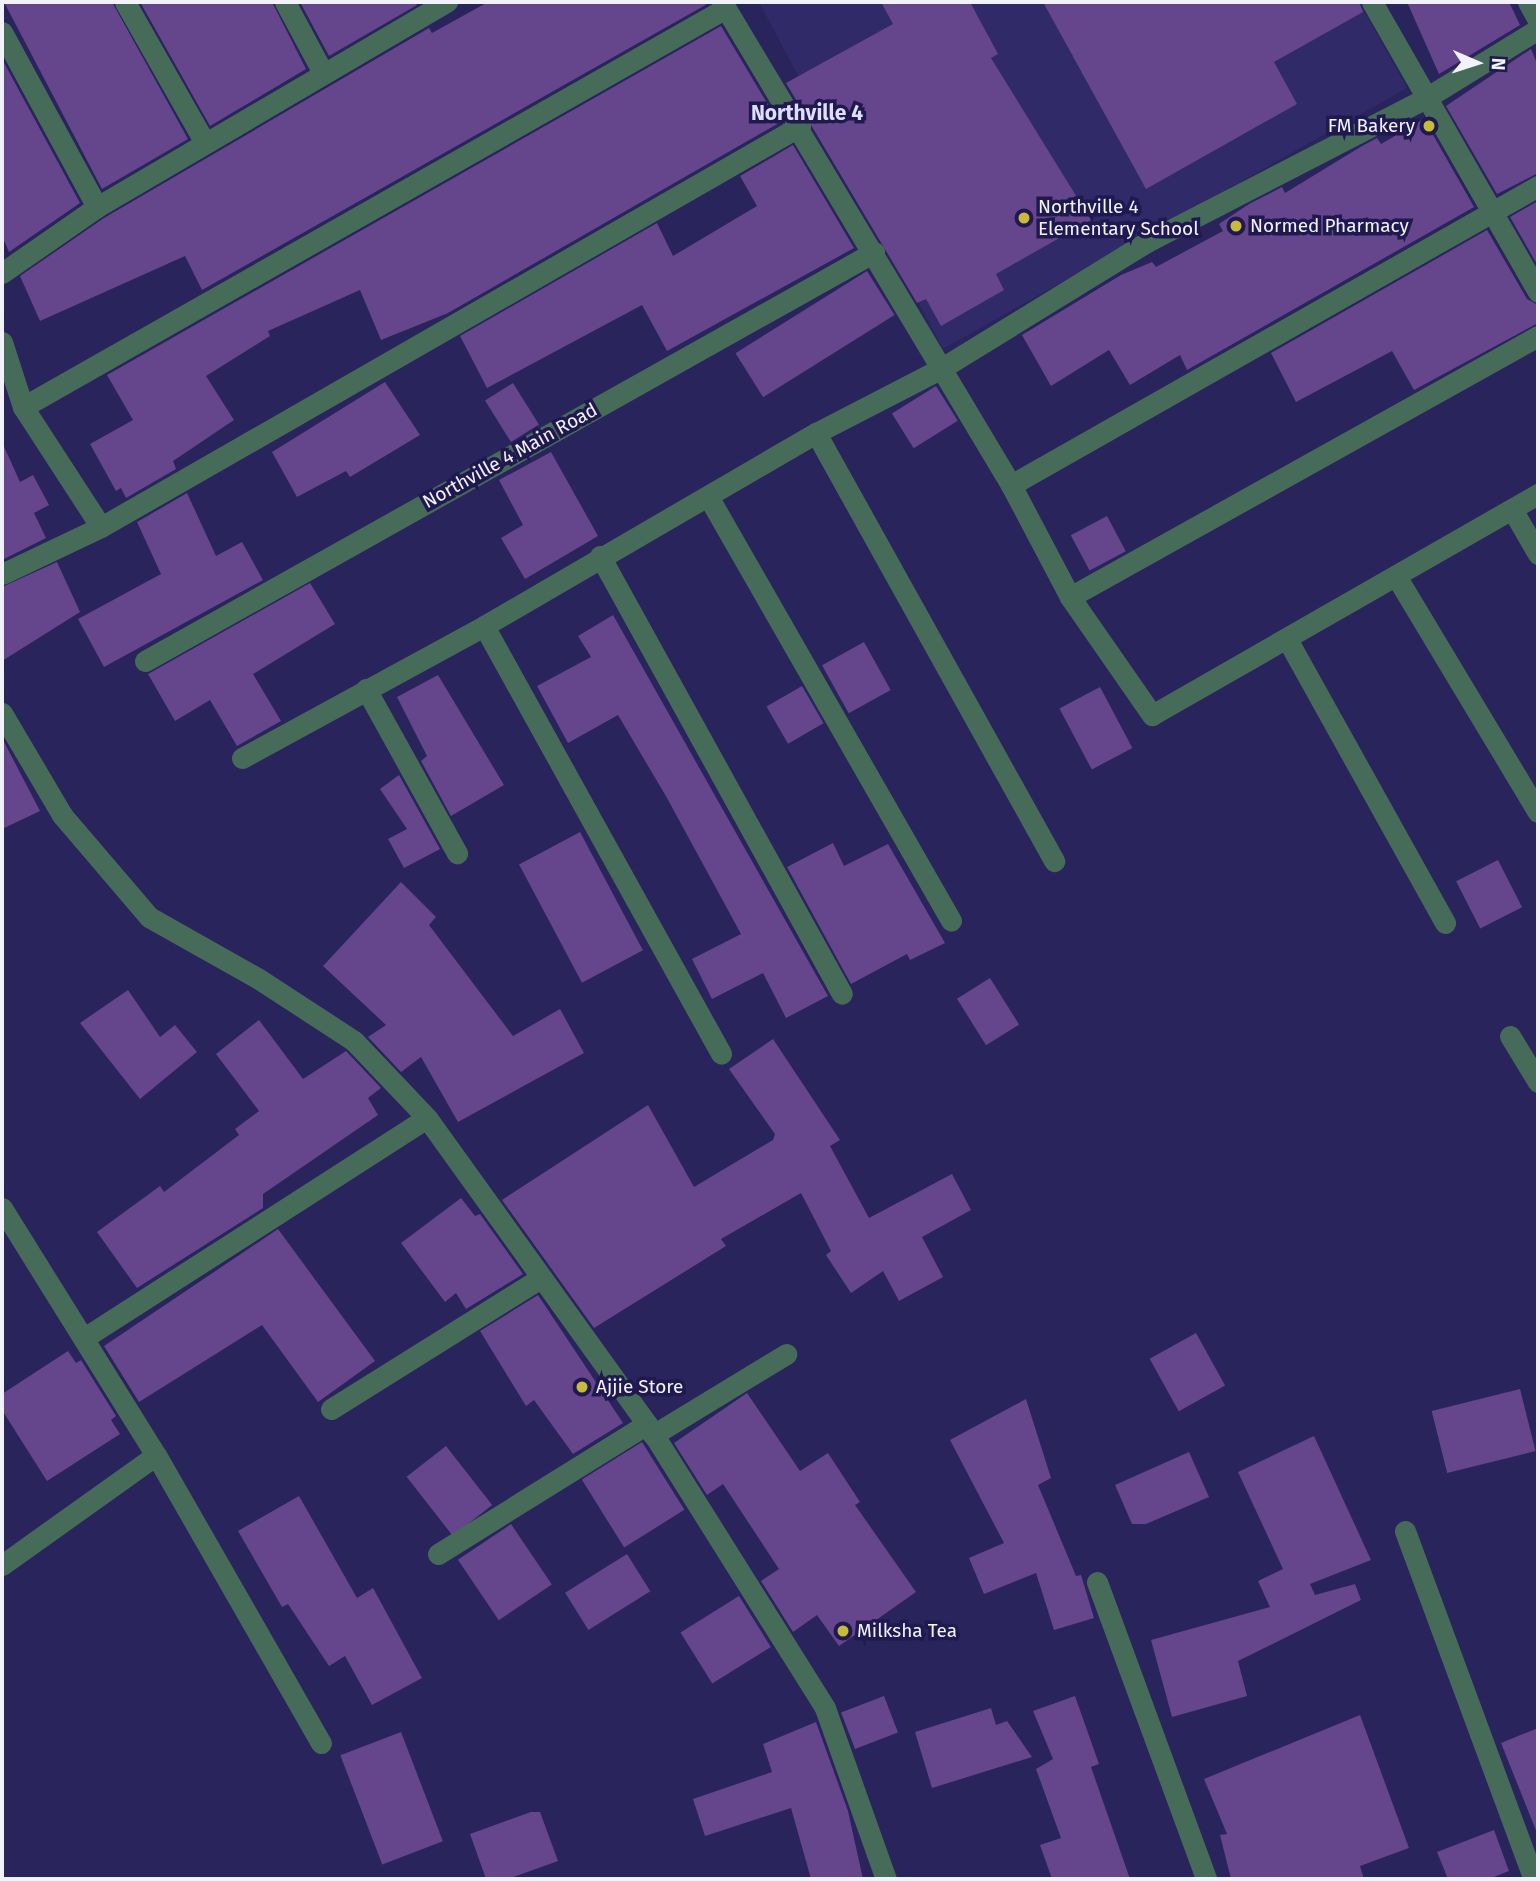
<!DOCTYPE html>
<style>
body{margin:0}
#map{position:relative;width:1540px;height:1881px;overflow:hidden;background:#29245c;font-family:"Fira Sans",sans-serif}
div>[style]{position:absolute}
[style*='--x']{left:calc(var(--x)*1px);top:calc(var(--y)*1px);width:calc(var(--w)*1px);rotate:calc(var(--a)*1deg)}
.built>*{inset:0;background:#302a69}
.building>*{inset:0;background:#65458b;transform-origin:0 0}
.minor>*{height:21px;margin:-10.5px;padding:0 10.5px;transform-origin:10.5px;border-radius:10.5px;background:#466b59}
.dots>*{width:19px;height:19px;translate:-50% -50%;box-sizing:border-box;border:4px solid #201950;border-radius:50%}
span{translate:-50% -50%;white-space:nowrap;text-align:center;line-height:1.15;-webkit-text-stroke:7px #201950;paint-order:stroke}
.poi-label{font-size:19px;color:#f2f3fa}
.right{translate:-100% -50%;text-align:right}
.left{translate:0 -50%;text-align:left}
.street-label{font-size:19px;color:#f2f3fa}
.neighbourhood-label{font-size:21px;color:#dedffc;font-weight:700}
.frame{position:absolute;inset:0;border:4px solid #f2f3fa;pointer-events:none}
.north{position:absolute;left:1442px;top:28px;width:70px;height:70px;-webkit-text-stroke:5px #201950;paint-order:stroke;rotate:93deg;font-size:19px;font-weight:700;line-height:28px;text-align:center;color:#f2f3fa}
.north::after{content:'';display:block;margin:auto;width:24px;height:32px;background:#f2f3fa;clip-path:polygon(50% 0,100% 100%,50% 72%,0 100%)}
</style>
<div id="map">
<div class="built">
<i style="clip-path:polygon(759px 2px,1359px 2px,1407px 88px,943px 349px)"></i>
</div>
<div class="building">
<i style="clip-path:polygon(4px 2px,112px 2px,188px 139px,102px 189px)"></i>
<i style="clip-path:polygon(140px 2px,272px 2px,306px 69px,210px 126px)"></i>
<i style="clip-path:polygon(300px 2px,415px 2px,417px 5px,329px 56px)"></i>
<i style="clip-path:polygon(488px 2px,709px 3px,202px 290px,185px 256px,40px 321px,20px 276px,104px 218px,429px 28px,432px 33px)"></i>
<i style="clip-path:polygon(881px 2px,970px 2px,998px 54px,991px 58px,1091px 220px,996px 274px,1004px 290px,941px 326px,926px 299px,917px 303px,786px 83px,893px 24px)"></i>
<i style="clip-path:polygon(1043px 2px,1359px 2px,1363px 12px,1274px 62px,1297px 104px,1146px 189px)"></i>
<i style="clip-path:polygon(1407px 2px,1509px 2px,1520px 25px,1439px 74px)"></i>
<i style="clip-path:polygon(721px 26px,779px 123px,448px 313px,381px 340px,360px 290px,268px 331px,270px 336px,206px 376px,234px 420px,173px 461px,176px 469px,126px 498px,121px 488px,116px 491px,90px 444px,133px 420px,107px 375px)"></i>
<i style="clip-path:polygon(1531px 49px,1538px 66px,1538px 173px,1497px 194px,1446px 106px)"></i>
<i style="clip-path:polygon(2px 59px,80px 203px,9px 252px,2px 236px)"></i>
<i style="clip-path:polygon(1424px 119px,1474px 207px,1187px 370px,1180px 355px,1130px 385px,1109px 350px,1051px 386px,1022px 335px,1121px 275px,1152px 262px,1156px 267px,1223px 231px,1219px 224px,1249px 204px,1282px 187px,1285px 193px,1362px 146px,1377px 138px,1381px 144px)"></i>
<i style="clip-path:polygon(793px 145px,854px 248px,667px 351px,642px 305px,487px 388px,460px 336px,657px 223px,673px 256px,757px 206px,740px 176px)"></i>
<i style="clip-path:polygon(1538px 201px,1538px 266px,1510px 217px)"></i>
<i style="clip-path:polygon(1487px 230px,1527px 299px,1538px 305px,1538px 323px,1414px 390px,1392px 351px,1296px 402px,1271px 353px)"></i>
<i style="left:867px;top:271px;width:52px;height:155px;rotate:58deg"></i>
<i style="clip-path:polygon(385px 382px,420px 435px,350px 477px,346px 471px,297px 497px,272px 452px)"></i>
<i style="left:513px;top:383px;width:49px;height:33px;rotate:58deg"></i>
<i style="left:936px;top:386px;width:41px;height:52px;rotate:58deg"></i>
<i style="clip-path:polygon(2px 442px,20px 482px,33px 475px,49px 505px,34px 513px,46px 538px,2px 560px)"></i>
<i style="clip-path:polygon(551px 452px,598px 536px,525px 579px,501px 538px,523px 525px,499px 480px)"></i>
<i style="clip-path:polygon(187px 493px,216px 556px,242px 542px,263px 580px,104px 667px,78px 619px,161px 574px,137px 522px)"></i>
<i style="left:1107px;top:516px;width:40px;height:41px;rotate:62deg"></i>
<i style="clip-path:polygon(57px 562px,80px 612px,2px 661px,2px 587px)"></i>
<i style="clip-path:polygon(310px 583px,335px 624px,253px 674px,281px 721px,237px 746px,210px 700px,175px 721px,148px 674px)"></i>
<i style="clip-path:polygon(613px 615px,828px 996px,786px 1018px,763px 973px,712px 999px,692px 959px,741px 934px,667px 798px,618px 715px,568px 743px,537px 686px,591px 657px,578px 636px)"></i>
<i style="left:864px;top:642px;width:55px;height:48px;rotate:61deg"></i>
<i style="clip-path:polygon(438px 675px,504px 785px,451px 816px,421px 761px,427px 756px,397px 697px)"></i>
<i style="left:802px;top:686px;width:43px;height:41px;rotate:60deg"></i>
<i style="left:1100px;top:687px;width:69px;height:46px;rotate:62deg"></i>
<i style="clip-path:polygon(2px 738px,40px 811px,2px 829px)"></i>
<i style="clip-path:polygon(399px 775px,440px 849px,404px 868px,388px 839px,407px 829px,380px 789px)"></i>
<i style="left:580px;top:832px;width:134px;height:69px;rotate:62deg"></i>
<i style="clip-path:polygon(833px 843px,844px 866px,888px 844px,945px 943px,910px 960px,907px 954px,851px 984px,787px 867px)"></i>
<i style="left:1498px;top:860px;width:53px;height:47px;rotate:63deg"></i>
<i style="clip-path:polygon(401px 882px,436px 917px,429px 925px,513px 1036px,560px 1009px,584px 1053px,458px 1122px,421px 1057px,401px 1072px,368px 1037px,386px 1025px,323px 966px)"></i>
<i style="left:990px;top:978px;width:55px;height:39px;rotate:58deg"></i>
<i style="clip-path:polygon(128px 990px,160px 1037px,175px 1025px,197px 1052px,140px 1099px,80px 1023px)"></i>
<i style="clip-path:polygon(259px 1020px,303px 1079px,346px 1051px,381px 1088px,368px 1098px,378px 1115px,263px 1194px,263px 1208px,137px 1288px,97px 1232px,160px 1186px,164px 1192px,239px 1135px,235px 1129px,259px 1111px,216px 1054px)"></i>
<i style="clip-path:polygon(773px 1039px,840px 1140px,830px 1146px,869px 1218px,952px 1174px,971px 1210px,922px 1237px,943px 1277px,899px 1301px,883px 1271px,851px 1293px,826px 1255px,831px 1251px,801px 1193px,721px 1239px,726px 1246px,594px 1328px,502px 1200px,648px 1105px,694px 1187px,773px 1140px,775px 1134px,729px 1069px)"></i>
<i style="clip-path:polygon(461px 1198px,475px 1216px,480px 1214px,523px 1274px,466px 1309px,456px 1293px,445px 1302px,401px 1243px)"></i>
<i style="clip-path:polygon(278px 1229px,375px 1361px,318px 1402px,262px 1325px,139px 1402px,104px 1346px)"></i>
<i style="clip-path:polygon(538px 1295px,623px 1423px,573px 1454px,534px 1400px,526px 1406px,480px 1331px)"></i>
<i style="left:1196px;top:1333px;width:60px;height:53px;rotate:61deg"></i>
<i style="clip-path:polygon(68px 1351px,76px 1363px,81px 1360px,116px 1416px,111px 1420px,120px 1434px,47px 1481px,2px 1410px,2px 1394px)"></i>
<i style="left:1520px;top:1389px;width:64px;height:91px;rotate:76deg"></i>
<i style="clip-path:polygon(747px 1393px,800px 1471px,828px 1453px,860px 1502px,855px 1505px,916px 1592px,839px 1646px,817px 1615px,793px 1632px,761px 1581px,779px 1569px,723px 1484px,707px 1495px,674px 1443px)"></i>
<i style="clip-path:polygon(1026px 1399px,1051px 1478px,1038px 1485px,1076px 1576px,1081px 1575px,1094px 1618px,1054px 1630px,1036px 1573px,984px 1594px,969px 1558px,1004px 1543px,950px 1440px)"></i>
<i style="clip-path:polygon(1314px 1436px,1371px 1560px,1310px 1584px,1315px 1595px,1355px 1584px,1361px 1600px,1238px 1661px,1247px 1696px,1172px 1717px,1151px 1640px,1270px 1607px,1258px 1581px,1283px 1569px,1238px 1472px)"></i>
<i style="left:642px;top:1442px;width:80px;height:71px;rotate:58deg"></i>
<i style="left:446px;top:1446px;width:75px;height:50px;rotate:52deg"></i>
<i style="clip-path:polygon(1189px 1452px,1209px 1497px,1146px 1524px,1132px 1524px,1115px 1485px)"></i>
<i style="clip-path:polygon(299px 1496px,357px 1598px,373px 1588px,422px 1678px,372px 1705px,345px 1656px,329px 1666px,288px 1604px,282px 1607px,238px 1531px)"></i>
<i style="left:511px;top:1524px;width:73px;height:64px;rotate:56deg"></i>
<i style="left:627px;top:1554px;width:44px;height:73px;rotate:58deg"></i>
<i style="left:739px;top:1596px;width:60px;height:69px;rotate:58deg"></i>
<i style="left:884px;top:1696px;width:39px;height:46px;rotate:69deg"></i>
<i style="clip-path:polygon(1075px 1696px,1099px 1764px,1091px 1767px,1130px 1879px,1052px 1879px,1040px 1845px,1061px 1838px,1036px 1769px,1053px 1759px,1033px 1711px)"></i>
<i style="clip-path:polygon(991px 1708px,996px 1725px,1007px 1721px,1032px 1757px,932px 1788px,915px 1732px)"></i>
<i style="clip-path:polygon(1360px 1715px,1409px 1848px,1360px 1866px,1364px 1879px,1231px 1879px,1220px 1835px,1227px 1834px,1204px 1779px)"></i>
<i style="clip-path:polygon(816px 1722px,848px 1811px,863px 1879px,811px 1879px,791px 1808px,705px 1836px,693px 1799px,772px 1772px,763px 1744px)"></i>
<i style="clip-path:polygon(1538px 1728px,1538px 1833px,1537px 1833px,1501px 1743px)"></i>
<i style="left:401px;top:1732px;width:117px;height:65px;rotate:69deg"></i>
<i style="clip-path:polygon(531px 1812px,540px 1812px,558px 1861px,508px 1879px,486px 1879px,470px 1834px)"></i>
<i style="clip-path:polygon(1494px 1830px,1509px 1871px,1489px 1879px,1448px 1879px,1437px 1852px)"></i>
</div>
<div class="minor">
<i style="--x:125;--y:2;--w:162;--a:60.4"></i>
<i style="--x:285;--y:2;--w:81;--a:61.8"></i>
<i style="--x:722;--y:2;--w:563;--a:59.11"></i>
<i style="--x:1011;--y:485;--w:127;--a:62.2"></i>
<i style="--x:1070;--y:597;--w:144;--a:55.2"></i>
<i style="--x:1152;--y:715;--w:445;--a:-29.8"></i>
<i style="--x:1372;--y:2;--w:334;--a:60.2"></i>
<i style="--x:1528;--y:2;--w:21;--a:61"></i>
<i style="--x:2;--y:32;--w:199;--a:61.5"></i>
<i style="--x:2;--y:273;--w:116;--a:-34.8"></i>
<i style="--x:97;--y:207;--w:406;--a:-30.4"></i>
<i style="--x:2;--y:342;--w:68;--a:72.1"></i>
<i style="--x:23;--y:407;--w:143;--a:57"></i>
<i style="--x:23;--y:407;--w:808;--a:-29.58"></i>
<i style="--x:816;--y:433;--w:490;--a:60.9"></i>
<i style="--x:1011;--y:485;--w:606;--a:-29.57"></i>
<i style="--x:709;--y:498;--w:487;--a:60.2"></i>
<i style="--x:1512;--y:509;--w:52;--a:60"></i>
<i style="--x:600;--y:556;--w:500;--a:61.08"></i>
<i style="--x:2;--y:574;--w:110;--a:-25.4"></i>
<i style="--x:101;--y:527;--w:806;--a:-29.84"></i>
<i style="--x:1396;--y:576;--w:275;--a:59"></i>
<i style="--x:1070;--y:597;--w:536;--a:-29.15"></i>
<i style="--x:484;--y:626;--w:489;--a:61"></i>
<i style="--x:1287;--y:639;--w:325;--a:60.9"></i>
<i style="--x:145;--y:661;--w:836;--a:-29.29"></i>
<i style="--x:366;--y:689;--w:188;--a:61"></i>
<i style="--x:2;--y:713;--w:118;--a:59.5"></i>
<i style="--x:62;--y:815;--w:134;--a:49.5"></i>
<i style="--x:149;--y:917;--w:126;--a:29.4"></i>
<i style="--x:259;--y:979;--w:113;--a:33.1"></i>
<i style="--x:354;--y:1041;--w:106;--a:46.5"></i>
<i style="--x:427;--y:1118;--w:377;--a:54.3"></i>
<i style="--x:647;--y:1424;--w:335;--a:57.9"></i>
<i style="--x:825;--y:1708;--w:182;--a:70.4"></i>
<i style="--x:242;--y:758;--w:276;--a:-28.6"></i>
<i style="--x:484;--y:626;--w:384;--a:-30.2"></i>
<i style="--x:816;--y:433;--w:142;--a:-27.3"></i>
<i style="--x:942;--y:368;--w:241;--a:-31.6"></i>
<i style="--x:1147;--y:242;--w:314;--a:-27.3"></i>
<i style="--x:1426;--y:98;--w:132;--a:-31.6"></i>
<i style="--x:1510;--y:1036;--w:54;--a:58.7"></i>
<i style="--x:2;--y:1208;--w:291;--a:58.1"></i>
<i style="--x:156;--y:1455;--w:332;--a:60.2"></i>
<i style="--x:84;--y:1338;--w:407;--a:-32.7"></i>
<i style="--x:331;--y:1409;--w:248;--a:-32"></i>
<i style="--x:653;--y:1435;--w:156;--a:-31.3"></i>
<i style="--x:1405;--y:1531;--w:371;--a:69.7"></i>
<i style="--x:438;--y:1554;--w:246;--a:-31.9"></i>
<i style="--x:2;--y:1565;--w:189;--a:-35.5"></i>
<i style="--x:1097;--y:1582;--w:316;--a:69.8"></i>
</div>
<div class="dots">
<i style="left:1429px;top:126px;background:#c8bb3b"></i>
<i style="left:1024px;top:218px;background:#c8bb3b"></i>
<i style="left:1236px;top:226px;background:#c8bb3b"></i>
<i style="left:582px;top:1387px;background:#c8bb3b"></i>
<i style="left:843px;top:1631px;background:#c8bb3b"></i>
</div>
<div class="poi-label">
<span class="right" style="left:1415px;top:126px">FM Bakery</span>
<span class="left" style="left:1038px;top:218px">Northville 4<br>Elementary School</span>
<span class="left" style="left:1250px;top:226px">Normed Pharmacy</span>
<span class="left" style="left:596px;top:1387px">Ajjie Store</span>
<span class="left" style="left:857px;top:1631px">Milksha Tea</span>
</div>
<div class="street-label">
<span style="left:510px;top:456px;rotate:-29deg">Northville 4 Main Road</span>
</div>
<div class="neighbourhood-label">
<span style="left:807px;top:113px">Northville 4</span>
</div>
<div class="frame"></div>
<div class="north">N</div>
</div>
